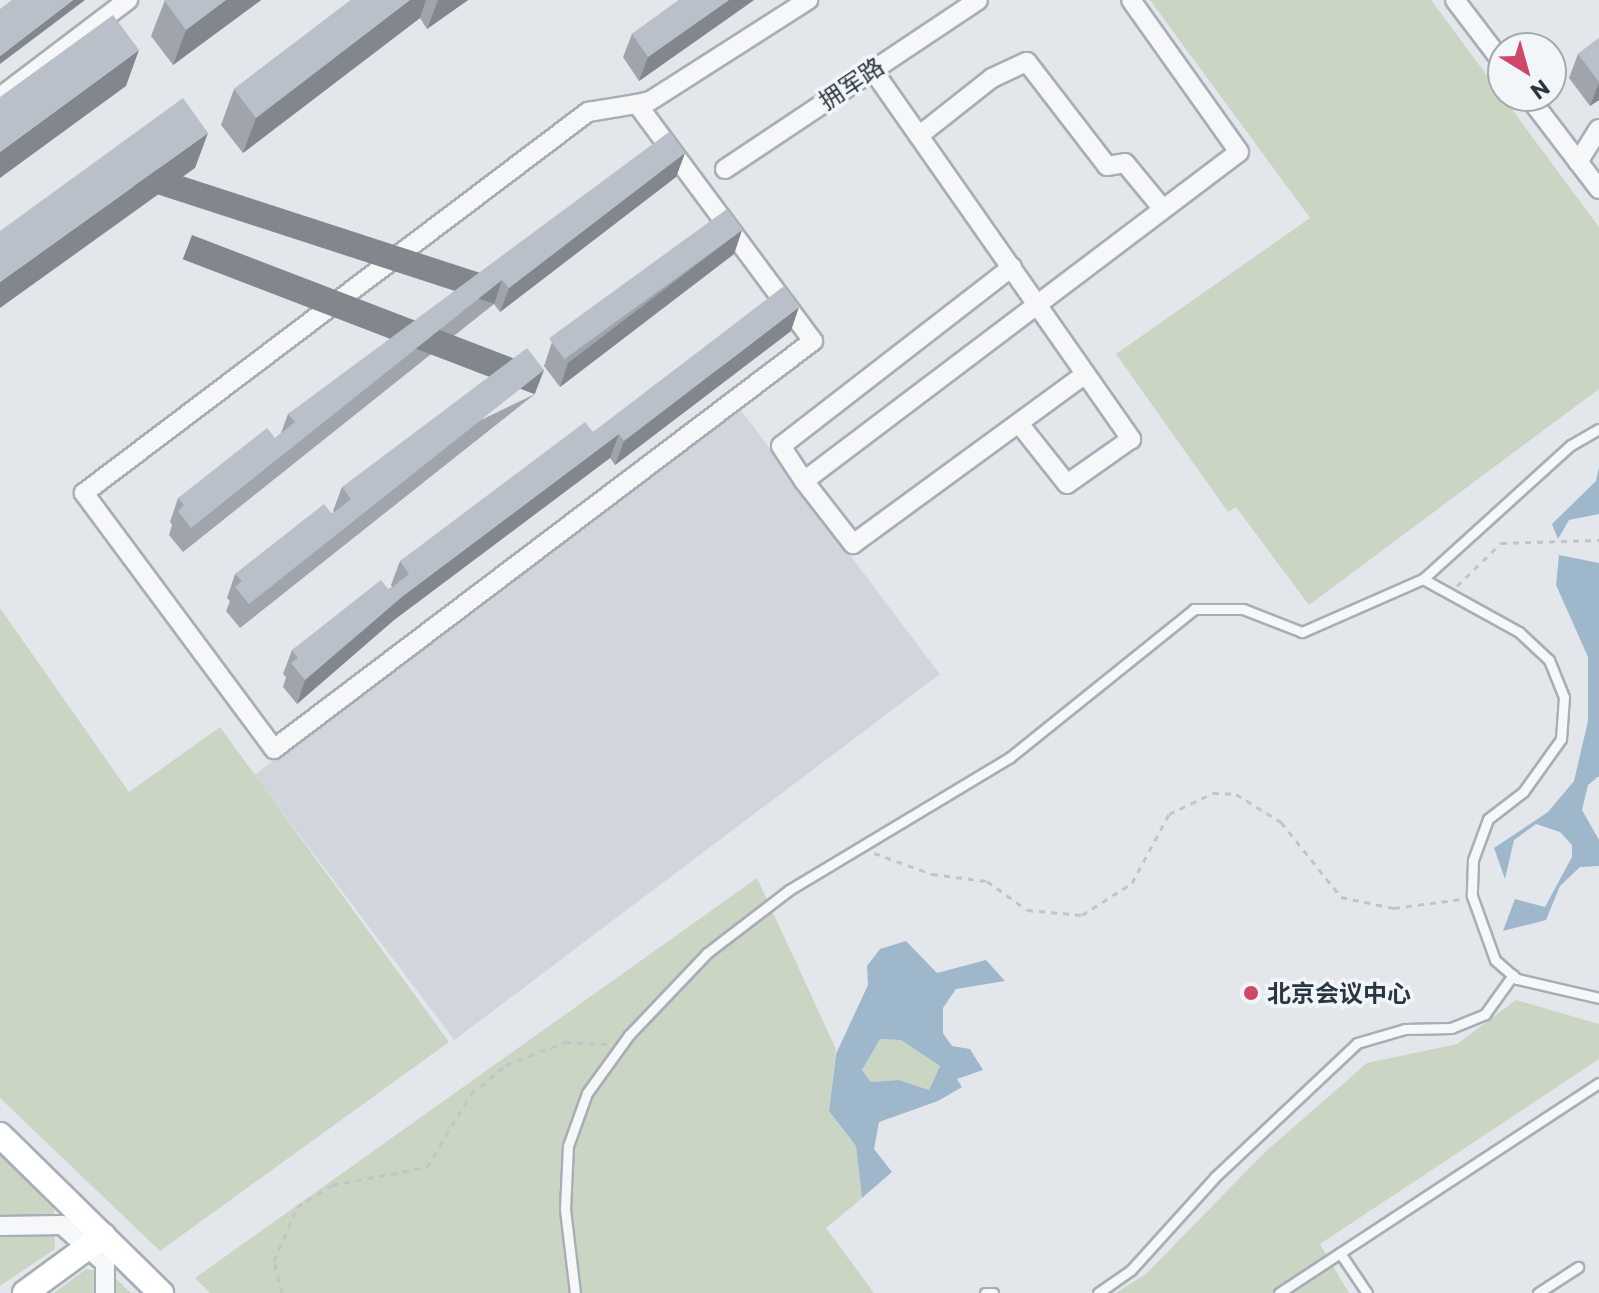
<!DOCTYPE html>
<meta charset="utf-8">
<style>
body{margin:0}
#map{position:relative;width:1599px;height:1293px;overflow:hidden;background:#e3e7eb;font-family:Commissioner,"Noto Sans SC",sans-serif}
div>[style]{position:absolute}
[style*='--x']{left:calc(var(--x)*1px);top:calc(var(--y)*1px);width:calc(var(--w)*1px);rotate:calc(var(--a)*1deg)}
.built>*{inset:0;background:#d1d6dd;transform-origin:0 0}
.green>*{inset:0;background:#cad5c4}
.water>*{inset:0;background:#9eb7cb}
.path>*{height:3px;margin-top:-1.5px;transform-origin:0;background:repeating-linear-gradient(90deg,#c1c5ca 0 6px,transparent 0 12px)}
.roads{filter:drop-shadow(2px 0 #a8aeb6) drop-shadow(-2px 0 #a8aeb6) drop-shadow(0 2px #a8aeb6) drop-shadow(0 -2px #a8aeb6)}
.lane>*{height:9px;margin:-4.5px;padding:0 4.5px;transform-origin:4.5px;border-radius:4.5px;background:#f6f7f9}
.street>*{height:18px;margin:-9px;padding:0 9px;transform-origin:9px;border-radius:9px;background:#f6f7f9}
.secondary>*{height:24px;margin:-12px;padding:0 12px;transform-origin:12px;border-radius:12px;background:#fff}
.wall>*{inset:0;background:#a0a5ad}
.shaded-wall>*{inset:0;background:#82868d;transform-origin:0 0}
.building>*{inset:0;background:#bac0c9;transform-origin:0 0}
.dots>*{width:22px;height:22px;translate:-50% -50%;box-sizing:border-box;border:4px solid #f3f6f8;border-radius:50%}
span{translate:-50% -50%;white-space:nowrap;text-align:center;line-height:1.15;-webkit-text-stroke:7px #f3f6f8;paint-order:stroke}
.street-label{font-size:24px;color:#2a3644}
.poi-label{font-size:24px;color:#2a3644;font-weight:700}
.left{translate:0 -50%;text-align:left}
.north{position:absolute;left:1487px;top:32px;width:80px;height:80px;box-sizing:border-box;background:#f3f6f8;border:2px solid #a3a9b0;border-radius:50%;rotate:143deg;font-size:22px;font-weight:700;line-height:32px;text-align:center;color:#2a3644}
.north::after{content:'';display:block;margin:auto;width:28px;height:36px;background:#d04867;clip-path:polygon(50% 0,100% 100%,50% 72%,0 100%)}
</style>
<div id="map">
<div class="built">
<i style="left:740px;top:409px;width:332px;height:608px;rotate:53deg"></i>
</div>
<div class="green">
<i style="clip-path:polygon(1150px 0,1431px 0,1599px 227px,1599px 389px,1309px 605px,1236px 507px,1228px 512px,1116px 354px,1310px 218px)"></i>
<i style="clip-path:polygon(0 608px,129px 792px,220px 727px,449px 1042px,160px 1251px,0 1098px)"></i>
<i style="clip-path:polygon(757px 878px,836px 1049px,829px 1111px,856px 1146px,862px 1198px,826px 1228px,874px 1293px,210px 1293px,195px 1278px)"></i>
<i style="clip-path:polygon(1516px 1000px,1599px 1024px,1599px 1059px,1320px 1244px,1349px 1293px,1116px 1293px,1147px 1273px,1265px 1152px,1367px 1063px,1457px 1044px)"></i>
<i style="clip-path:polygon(880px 1039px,901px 1040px,940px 1066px,929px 1090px,899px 1080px,871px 1082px,862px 1070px)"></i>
<i style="clip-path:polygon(0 1155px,54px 1207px,55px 1249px,0 1286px)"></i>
<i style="clip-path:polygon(86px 1269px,111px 1274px,131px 1293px,54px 1293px)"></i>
</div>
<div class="water">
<i style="clip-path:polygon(1599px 467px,1599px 514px,1569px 520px,1558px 539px,1552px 524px,1596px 481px)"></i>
<i style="clip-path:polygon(1559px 555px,1599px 563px,1599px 776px,1588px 785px,1582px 810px,1599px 840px,1599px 866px,1580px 867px,1560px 886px,1546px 920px,1503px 931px,1515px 899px,1545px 907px,1572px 857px,1572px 845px,1560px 832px,1536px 824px,1514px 840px,1505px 879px,1494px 848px,1548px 812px,1574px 781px,1588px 721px,1588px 657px,1556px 585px)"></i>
<i style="clip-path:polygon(evenodd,906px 941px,937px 973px,986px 960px,1005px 981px,956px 989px,943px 1008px,943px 1033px,952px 1046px,970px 1049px,983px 1070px,957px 1079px,962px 1087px,938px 1101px,879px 1122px,874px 1149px,892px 1172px,862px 1198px,856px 1146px,829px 1111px,836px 1054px,868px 985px,867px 966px,880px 949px,906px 941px,880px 1039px,901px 1040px,940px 1066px,929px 1090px,899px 1080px,871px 1082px,862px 1070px,880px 1039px)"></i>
</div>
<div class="path">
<i style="--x:1457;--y:586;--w:62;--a:-44.3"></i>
<i style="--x:1501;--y:543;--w:98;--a:-1.8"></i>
<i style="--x:874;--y:853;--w:62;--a:19.9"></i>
<i style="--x:932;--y:874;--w:55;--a:7.3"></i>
<i style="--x:987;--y:881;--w:49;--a:35.9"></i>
<i style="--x:1027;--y:910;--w:55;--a:5.2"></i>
<i style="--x:1082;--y:915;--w:59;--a:-32.6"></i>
<i style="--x:1132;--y:883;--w:78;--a:-61.8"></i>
<i style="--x:1169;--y:814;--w:49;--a:-25.5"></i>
<i style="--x:1213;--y:793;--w:23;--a:2"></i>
<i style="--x:1236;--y:794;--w:53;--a:31.9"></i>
<i style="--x:1281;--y:822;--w:96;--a:51.3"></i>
<i style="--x:1341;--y:897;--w:54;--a:11.7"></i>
<i style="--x:1394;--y:908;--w:68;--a:-7.7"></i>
<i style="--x:282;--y:1293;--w:33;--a:-104"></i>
<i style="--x:274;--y:1261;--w:59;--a:-66.9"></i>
<i style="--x:297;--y:1207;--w:41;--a:-32.2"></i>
<i style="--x:332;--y:1185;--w:97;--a:-10.7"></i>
<i style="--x:427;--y:1167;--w:85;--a:-58.9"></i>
<i style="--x:471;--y:1094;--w:45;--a:-39.6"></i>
<i style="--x:506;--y:1065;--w:63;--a:-21.3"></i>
<i style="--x:565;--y:1042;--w:42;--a:2.7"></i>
</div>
<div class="roads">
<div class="lane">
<i style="--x:1423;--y:579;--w:110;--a:28.9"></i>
<i style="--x:1519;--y:632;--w:41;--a:43"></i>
<i style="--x:1549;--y:660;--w:40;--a:68"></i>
<i style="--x:1564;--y:697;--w:42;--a:94.1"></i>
<i style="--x:1561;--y:739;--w:65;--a:125.6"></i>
<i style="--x:1523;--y:792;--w:44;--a:142.4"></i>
<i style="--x:1488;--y:819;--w:44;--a:110.1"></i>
<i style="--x:1473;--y:860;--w:36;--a:92"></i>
<i style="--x:1472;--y:896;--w:68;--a:70.2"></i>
<i style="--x:1495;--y:960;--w:29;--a:41"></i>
<i style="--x:1517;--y:979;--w:84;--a:13"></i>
<i style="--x:1340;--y:1253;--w:48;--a:56"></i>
<i style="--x:575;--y:1293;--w:85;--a:-96.8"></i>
<i style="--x:565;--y:1209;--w:63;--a:-87.3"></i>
<i style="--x:568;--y:1146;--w:56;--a:-70.3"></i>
<i style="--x:587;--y:1093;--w:72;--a:-54.1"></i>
<i style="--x:629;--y:1035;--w:113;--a:-46.4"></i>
<i style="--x:707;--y:953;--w:103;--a:-37.5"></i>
<i style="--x:789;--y:890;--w:257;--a:-31"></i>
<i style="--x:1009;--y:758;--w:238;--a:-38.8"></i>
<i style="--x:1194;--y:609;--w:49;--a:0"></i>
<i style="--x:1243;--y:609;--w:63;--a:21.3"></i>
<i style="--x:1302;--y:632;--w:132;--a:-23.7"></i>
<i style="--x:1423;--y:579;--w:200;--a:-42.2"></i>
<i style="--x:1571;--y:445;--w:32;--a:-30"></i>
<i style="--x:985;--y:1293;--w:8;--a:0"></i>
<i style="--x:1098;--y:1293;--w:40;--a:-34.9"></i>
<i style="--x:1131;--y:1270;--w:125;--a:-47.9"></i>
<i style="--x:1215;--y:1177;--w:195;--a:-43.3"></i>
<i style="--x:1357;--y:1043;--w:50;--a:-16.3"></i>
<i style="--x:1405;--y:1029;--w:46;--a:-1.2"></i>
<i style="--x:1451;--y:1028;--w:37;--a:-22"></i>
<i style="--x:1485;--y:1014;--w:48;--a:-54.3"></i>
<i style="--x:1279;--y:1293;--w:383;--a:-33.3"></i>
<i style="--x:1538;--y:1293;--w:48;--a:-33"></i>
</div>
<div class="street">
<i style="--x:1455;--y:0;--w:79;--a:52.7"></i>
<i style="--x:872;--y:69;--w:452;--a:55"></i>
<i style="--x:1131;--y:439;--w:78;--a:144.9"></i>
<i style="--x:1067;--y:484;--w:74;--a:-128.4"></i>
<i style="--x:1528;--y:96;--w:117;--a:52.6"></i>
<i style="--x:0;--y:97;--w:161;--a:-37.2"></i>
<i style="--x:637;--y:104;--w:295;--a:53.4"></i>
<i style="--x:813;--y:341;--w:676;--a:142.88"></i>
<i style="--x:274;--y:749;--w:319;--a:-126.6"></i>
<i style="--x:84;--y:493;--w:632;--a:-37.09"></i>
<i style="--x:588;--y:112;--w:50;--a:-9.3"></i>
<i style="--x:637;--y:104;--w:13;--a:-13"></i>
<i style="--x:650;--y:101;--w:188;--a:-32.6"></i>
<i style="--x:921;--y:134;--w:90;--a:-38.3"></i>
<i style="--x:992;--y:78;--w:38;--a:-25"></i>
<i style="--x:1027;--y:62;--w:131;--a:52.4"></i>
<i style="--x:1107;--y:166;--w:18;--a:-9"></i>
<i style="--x:1125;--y:163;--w:58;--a:50.6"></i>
<i style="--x:1578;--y:162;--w:39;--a:-58"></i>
<i style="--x:725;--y:169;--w:304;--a:-33.7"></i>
<i style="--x:1012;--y:267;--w:292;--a:142.2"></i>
<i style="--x:781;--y:446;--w:42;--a:56.7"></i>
<i style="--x:804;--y:481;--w:80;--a:52.1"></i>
<i style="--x:853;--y:544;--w:288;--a:-36.2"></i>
<i style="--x:804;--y:481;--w:545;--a:-37.1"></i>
<i style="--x:1239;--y:152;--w:186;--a:-125.4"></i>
<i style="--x:0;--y:1226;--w:62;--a:-0.9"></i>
<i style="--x:62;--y:1225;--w:57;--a:41.5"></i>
<i style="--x:105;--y:1263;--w:30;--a:90"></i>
</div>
<div class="secondary">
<i style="--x:0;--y:1135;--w:226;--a:44.5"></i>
<i style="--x:25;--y:1293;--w:97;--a:-36.2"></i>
</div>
</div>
<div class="wall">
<i style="clip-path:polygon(165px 0,261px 0,173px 65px,151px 36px)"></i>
<i style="clip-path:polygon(351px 0,468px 0,427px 29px,420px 18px,243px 153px,221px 125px,234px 89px)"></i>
<i style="clip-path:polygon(679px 0,754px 0,639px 81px,623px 57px,632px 34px)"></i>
<i style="clip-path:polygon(1599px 38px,1599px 100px,1590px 106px,1569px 78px,1578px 54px)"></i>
<i style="clip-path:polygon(685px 153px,676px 177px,500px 312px,494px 304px,183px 552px,169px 535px,172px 525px,170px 522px,178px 498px,275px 438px,281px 433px,288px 414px)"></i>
<i style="clip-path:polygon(742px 230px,734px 254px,560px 387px,544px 366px,552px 342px)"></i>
<i style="clip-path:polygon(791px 331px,615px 465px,610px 458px,394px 620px,297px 704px,283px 687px,286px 677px,283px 674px,292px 650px,392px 587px,391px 585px,400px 561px,593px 432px)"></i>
<i style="clip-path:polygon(535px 394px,240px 628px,226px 611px,230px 601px,227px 598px,235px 574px,334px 512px,333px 511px,342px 487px)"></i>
</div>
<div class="shaded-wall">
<i style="clip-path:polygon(73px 0,85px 0,0 64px,0 56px)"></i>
<i style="clip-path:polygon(226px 0,261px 0,173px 65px,186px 30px)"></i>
<i style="clip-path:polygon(410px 0,426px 0,420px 18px,243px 153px,256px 118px)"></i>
<i style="clip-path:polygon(438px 0,468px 0,427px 29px)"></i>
<i style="clip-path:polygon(729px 0,754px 0,639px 81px,648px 57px)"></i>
<i style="clip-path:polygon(139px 50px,126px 86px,0 178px,0 152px)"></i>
<i style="clip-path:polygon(1599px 83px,1599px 100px,1590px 106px)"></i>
<i style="clip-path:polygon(208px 133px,195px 168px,0 308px,0 282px)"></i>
<i style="clip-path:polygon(685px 153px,676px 177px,500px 312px,509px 288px)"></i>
<i style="clip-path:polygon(742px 230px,734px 254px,560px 387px,568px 363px)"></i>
<i style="left:502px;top:280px;width:25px;height:398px;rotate:108deg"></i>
<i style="clip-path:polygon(799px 307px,791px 331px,615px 465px,624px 441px)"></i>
<i style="left:544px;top:370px;width:26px;height:377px;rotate:111deg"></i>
<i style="clip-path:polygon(619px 434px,610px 458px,394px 620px,297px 704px,305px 680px,403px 596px)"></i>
</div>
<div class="building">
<i style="clip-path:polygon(12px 0,73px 0,0 56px,0 9px)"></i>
<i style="clip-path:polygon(164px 0,226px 0,186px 30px)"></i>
<i style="clip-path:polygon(351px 0,410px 0,256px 118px,234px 89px)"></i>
<i style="clip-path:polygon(679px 0,729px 0,648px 57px,632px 34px)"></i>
<i style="clip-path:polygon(113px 15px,139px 50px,0 152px,0 97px)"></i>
<i style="clip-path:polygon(1599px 38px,1599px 82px,1578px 54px)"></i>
<i style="clip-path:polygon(183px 98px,208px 133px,0 282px,0 231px)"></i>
<i style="clip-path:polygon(669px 132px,685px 153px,509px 288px,502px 280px,191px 528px,178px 511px,184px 505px,178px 498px,267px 428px,275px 438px,295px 422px,288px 414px)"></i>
<i style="left:727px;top:209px;width:26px;height:220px;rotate:54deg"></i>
<i style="clip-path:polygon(784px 286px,799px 307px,624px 441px,619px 434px,403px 596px,305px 680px,291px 663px,298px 658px,292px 650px,381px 580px,389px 590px,409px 574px,400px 561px,585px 422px,593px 432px)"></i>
<i style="clip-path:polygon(527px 348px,544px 370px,249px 604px,235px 587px,242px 581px,235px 574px,324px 504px,332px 514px,351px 499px,342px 487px)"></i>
</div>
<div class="dots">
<i style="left:1251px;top:993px;background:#d04867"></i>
</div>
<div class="street-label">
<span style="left:851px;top:83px;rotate:-34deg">拥军路</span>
</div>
<div class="poi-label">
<span class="left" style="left:1267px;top:993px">北京会议中心</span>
</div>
<div class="north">N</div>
</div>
